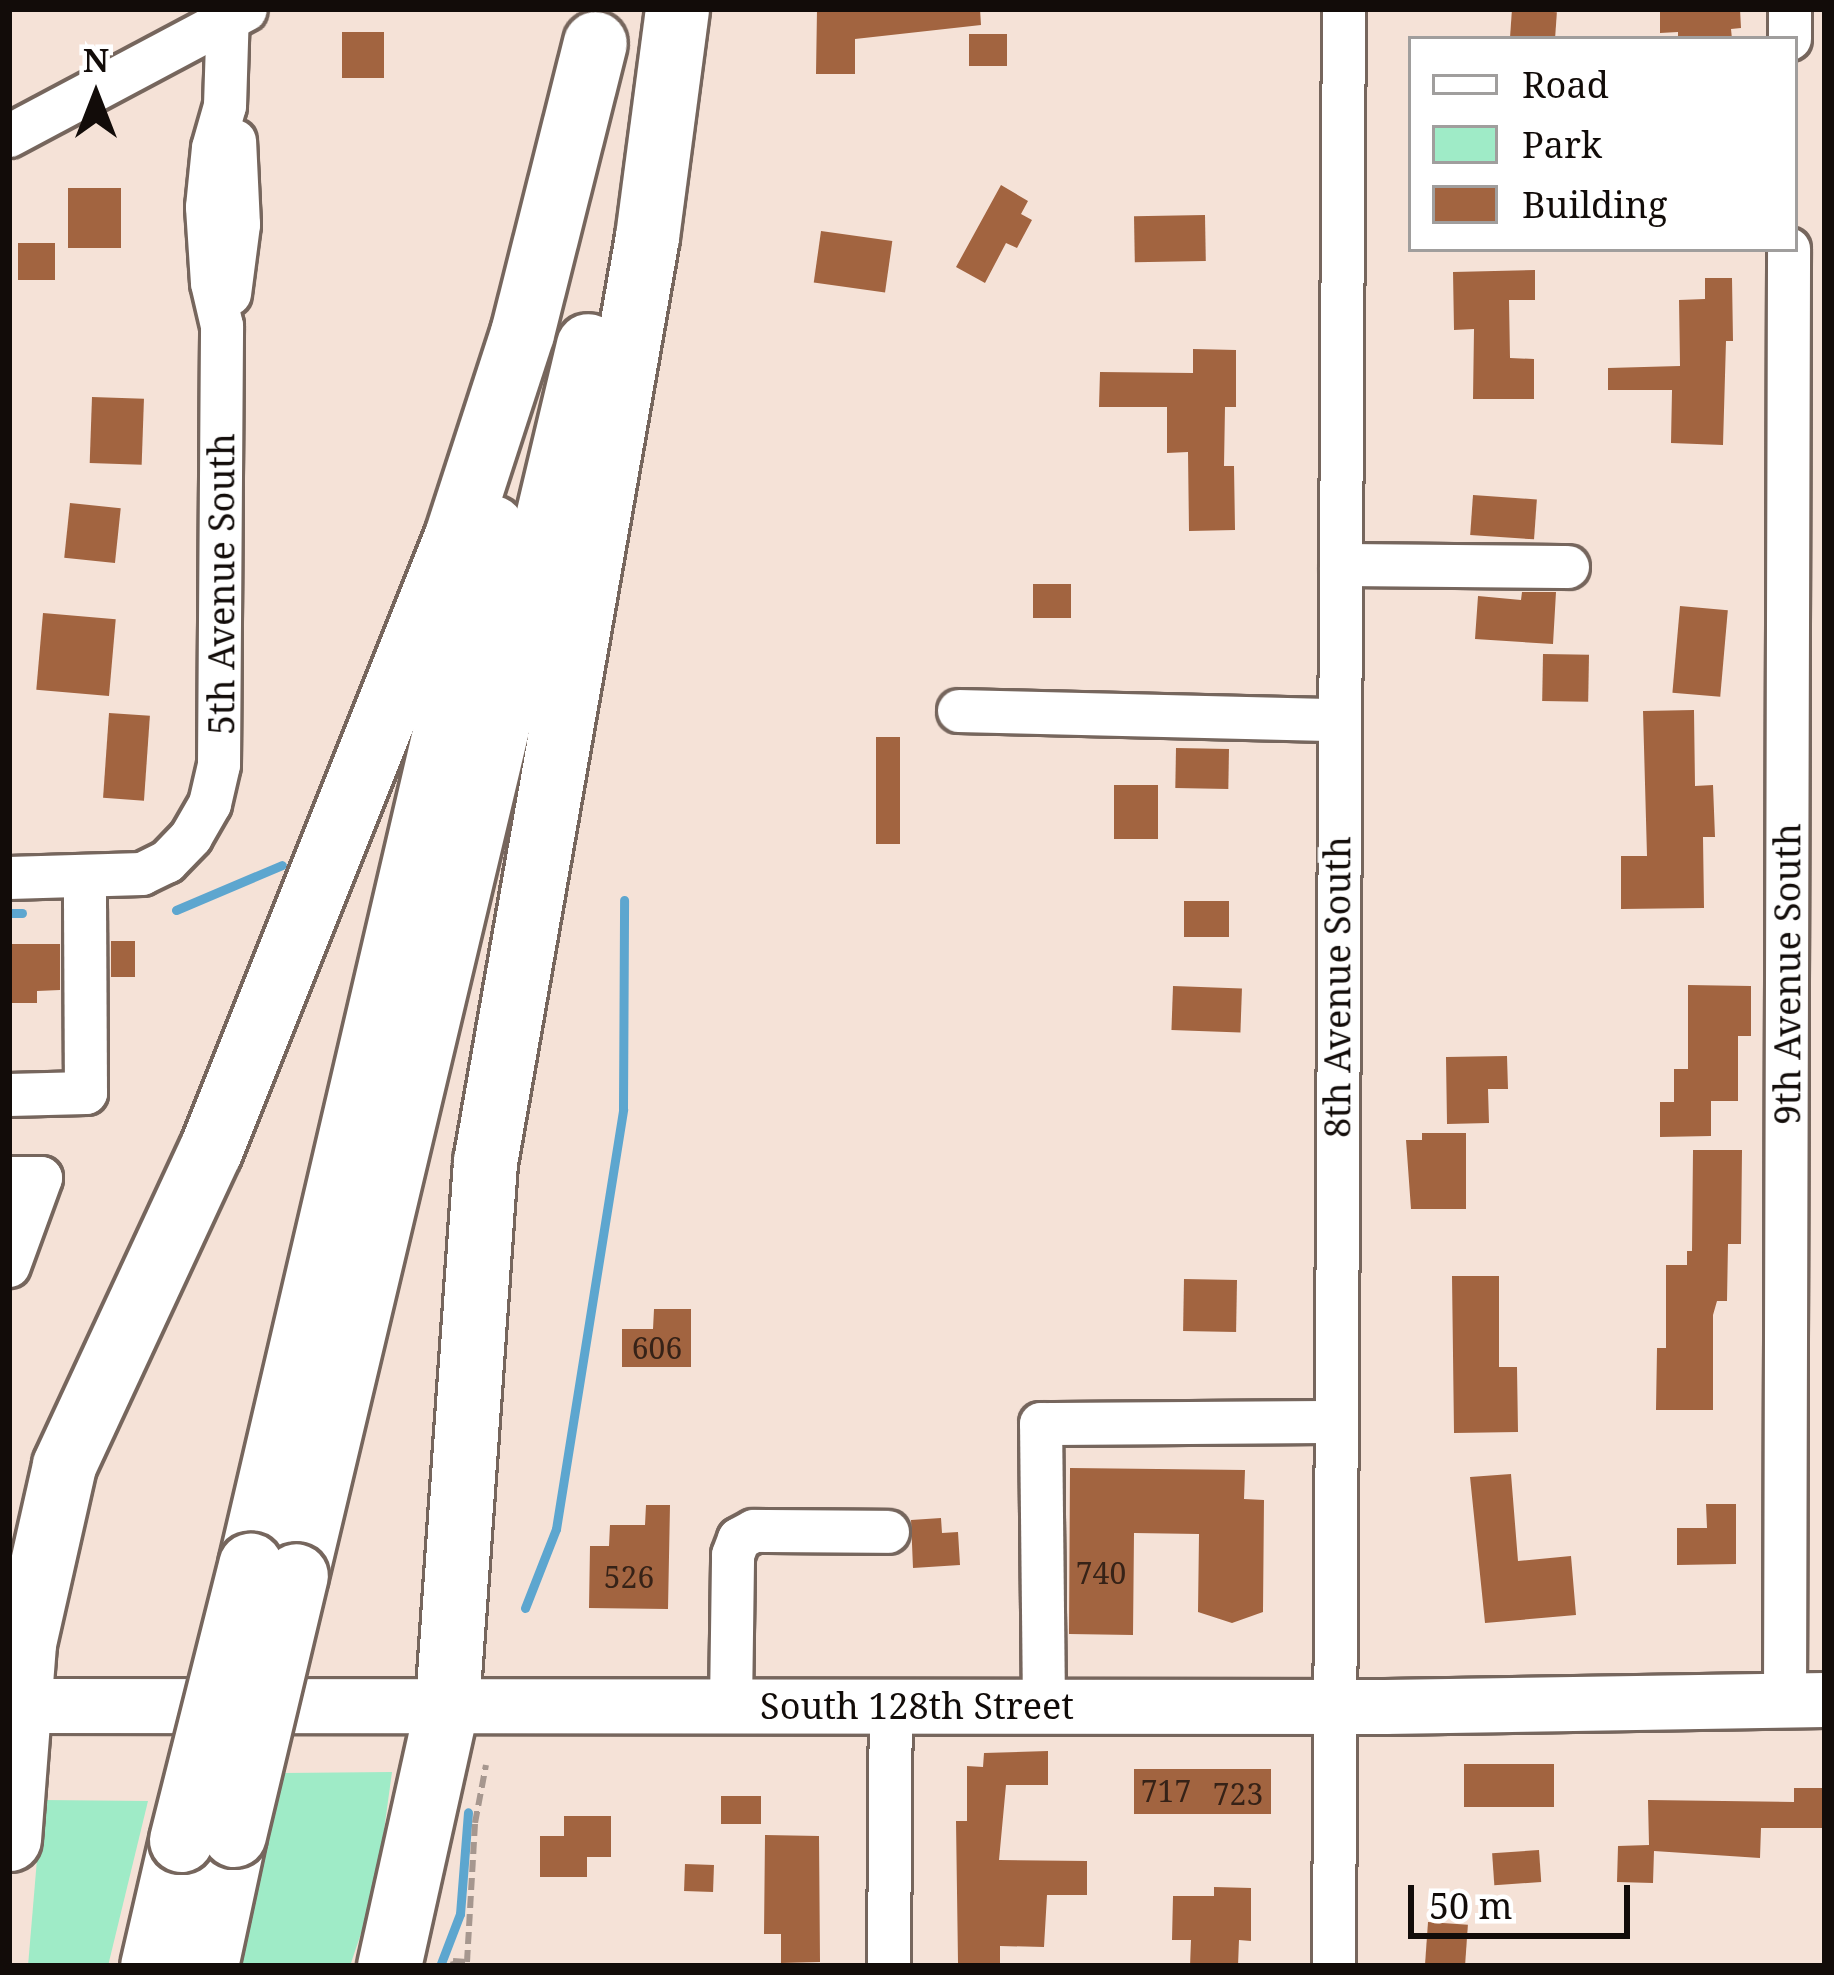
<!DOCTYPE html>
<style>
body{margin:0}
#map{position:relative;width:1834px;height:1975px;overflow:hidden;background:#f5e2d7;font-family:"Noto Serif",serif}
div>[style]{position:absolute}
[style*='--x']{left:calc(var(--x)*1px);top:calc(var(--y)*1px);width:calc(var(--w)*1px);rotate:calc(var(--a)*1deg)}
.green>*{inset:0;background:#9febc7}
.stream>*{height:9px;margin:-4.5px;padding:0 4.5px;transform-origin:4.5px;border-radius:4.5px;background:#5da6cf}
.building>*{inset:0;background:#a26440;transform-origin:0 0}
.path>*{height:6px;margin-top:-3px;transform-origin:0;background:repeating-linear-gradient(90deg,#a6978f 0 12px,transparent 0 18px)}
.roads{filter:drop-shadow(3px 0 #76665d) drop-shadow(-3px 0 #76665d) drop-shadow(0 3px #76665d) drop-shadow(0 -3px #76665d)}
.minor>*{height:42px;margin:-21px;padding:0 21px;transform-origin:21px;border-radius:21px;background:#fff}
.major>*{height:54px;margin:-27px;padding:0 27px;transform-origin:27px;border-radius:27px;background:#fff}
.highway>*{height:63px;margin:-31.5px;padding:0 31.5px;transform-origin:31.5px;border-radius:31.5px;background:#fff}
.bridges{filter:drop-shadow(3px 0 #76665d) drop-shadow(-3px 0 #76665d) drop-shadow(0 3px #76665d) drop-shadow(0 -3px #76665d)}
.highway-bridge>*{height:63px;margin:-31.5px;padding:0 31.5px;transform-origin:31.5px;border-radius:31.5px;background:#fff}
span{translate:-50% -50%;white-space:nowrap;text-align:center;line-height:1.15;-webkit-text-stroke:9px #fff;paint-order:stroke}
.number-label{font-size:30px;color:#362217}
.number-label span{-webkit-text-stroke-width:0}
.street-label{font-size:36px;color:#120c09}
.frame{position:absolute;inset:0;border:12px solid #120c09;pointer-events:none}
.legend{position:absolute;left:1408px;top:36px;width:390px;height:216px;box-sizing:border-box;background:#fff;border:3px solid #a09e9d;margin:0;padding:15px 21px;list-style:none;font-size:36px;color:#120c09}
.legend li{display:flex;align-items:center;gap:24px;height:60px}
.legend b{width:60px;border:3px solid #a09e9d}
.north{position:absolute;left:36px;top:36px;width:120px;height:120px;-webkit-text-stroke:9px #fff;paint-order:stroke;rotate:0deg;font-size:33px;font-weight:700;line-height:48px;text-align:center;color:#120c09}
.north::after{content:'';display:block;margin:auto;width:42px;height:54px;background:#120c09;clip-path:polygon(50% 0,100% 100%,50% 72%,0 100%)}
.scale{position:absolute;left:1408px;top:1885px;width:222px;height:54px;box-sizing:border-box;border:6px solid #120c09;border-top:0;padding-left:15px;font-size:36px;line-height:42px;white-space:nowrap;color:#120c09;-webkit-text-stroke:9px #fff;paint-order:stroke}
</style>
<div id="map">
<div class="green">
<i style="clip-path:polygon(392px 1772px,376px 1889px,350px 1966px,241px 1966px,283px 1773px)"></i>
<i style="clip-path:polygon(42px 1800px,148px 1801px,108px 1966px,28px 1966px)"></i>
</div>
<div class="stream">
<i style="--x:176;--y:910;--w:115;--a:-23"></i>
<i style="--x:9;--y:913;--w:13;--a:0"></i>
<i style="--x:525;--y:1608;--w:85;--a:-68.6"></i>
<i style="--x:556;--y:1529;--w:425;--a:-80.9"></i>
<i style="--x:623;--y:1109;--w:209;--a:-89.7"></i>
<i style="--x:440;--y:1966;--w:56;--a:-69"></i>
<i style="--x:460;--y:1914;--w:102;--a:-85.5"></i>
</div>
<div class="building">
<i style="clip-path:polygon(817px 9px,980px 9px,981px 25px,855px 39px,855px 74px,816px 74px)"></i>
<i style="left:1512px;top:9px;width:45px;height:30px;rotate:4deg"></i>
<i style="clip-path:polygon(1660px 9px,1740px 9px,1741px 28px,1731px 29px,1732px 39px,1678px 39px,1678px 32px,1660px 33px)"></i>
<i style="left:342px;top:32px;width:42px;height:46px"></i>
<i style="left:969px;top:34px;width:38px;height:32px"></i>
<i style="clip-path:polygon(1001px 185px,1028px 201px,1021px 214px,1032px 220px,1017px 248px,1006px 243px,985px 283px,956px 267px)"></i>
<i style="left:121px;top:188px;width:60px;height:53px;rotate:90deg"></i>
<i style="left:1205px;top:215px;width:46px;height:71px;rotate:89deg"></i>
<i style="left:821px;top:231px;width:72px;height:52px;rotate:8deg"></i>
<i style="left:18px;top:243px;width:37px;height:37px"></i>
<i style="clip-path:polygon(1535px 270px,1535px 300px,1509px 300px,1510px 358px,1534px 359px,1534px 399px,1473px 399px,1474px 329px,1454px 330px,1453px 272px)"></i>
<i style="clip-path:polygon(1705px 278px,1732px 278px,1733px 341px,1726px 341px,1723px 445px,1671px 443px,1672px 390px,1608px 390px,1608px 368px,1680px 366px,1679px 300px,1705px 299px)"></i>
<i style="clip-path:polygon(1193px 349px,1236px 350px,1236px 407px,1225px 407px,1224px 466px,1234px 466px,1235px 530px,1189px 531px,1188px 452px,1167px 453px,1167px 407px,1099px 407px,1100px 372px,1193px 373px)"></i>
<i style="left:92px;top:397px;width:52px;height:66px;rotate:2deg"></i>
<i style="left:1473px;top:495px;width:64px;height:40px;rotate:4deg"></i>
<i style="left:70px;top:503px;width:51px;height:55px;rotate:6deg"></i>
<i style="left:1033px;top:584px;width:38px;height:34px"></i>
<i style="clip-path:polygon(1522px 592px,1556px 592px,1553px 644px,1475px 639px,1478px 596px,1521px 600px)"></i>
<i style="left:1680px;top:606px;width:48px;height:87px;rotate:5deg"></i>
<i style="left:43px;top:613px;width:73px;height:77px;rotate:5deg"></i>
<i style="left:1543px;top:654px;width:46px;height:47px;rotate:1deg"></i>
<i style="clip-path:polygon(1694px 710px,1695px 786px,1713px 785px,1715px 837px,1703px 837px,1704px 908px,1621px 909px,1621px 856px,1647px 856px,1643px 711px)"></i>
<i style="left:109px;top:713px;width:41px;height:85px;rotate:4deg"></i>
<i style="left:876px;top:737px;width:24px;height:107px"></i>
<i style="left:1176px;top:748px;width:53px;height:40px;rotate:1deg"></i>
<i style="left:1158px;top:785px;width:54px;height:44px;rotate:90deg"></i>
<i style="left:1184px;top:901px;width:45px;height:36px"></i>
<i style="left:111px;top:941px;width:24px;height:36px"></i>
<i style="clip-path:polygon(11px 944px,60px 944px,60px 990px,37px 991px,37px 1003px,10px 1003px)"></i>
<i style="clip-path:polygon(1688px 985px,1751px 986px,1751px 1036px,1738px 1036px,1738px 1101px,1711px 1101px,1711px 1136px,1660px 1137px,1660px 1102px,1674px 1102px,1674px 1069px,1688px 1069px)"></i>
<i style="left:1173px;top:986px;width:69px;height:44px;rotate:2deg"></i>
<i style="clip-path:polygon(1507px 1056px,1508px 1089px,1488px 1089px,1489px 1123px,1447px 1124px,1446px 1057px)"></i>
<i style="clip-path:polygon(1422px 1133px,1466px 1133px,1466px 1209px,1411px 1209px,1406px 1140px,1422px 1140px)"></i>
<i style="clip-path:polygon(1693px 1150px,1742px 1150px,1741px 1244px,1728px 1244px,1727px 1301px,1717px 1301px,1713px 1315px,1713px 1410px,1656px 1410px,1657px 1348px,1666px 1348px,1666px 1265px,1687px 1265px,1687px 1251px,1692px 1251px)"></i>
<i style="clip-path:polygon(1452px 1276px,1499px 1276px,1499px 1367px,1517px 1367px,1518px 1432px,1454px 1433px)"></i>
<i style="left:1184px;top:1279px;width:53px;height:52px;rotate:1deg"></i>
<i style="clip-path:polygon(654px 1309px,691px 1309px,691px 1367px,622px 1367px,622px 1329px,653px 1329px)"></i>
<i style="clip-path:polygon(1070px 1468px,1245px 1470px,1244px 1499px,1264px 1500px,1263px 1612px,1232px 1623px,1198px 1612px,1199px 1534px,1134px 1533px,1133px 1635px,1069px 1634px)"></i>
<i style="clip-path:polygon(1511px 1474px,1518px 1561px,1571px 1556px,1576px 1615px,1485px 1623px,1470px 1477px)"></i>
<i style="clip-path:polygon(1706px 1504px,1736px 1504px,1736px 1564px,1677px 1565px,1677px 1528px,1707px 1528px)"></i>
<i style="clip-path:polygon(646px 1505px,670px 1505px,668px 1609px,589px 1608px,590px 1546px,609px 1546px,610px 1525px,645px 1525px)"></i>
<i style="clip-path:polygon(941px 1518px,942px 1533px,958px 1532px,960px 1565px,913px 1568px,911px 1520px)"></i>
<i style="clip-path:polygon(1048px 1751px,1048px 1785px,1006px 1785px,999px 1860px,1087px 1861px,1087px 1895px,1047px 1895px,1044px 1947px,1000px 1946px,1000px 1963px,958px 1963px,956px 1821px,967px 1821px,967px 1766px,983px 1767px,984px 1753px)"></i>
<i style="left:1464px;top:1764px;width:90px;height:43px"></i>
<i style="left:1134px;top:1769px;width:137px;height:45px"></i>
<i style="clip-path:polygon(1794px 1788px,1825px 1788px,1825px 1828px,1761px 1828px,1760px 1858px,1654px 1851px,1653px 1883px,1617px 1882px,1618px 1846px,1649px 1845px,1648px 1800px,1794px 1802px)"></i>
<i style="left:761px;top:1796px;width:28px;height:40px;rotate:90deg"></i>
<i style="clip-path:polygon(564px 1816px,611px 1816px,611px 1857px,587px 1857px,587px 1877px,540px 1877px,540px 1836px,564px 1836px)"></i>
<i style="clip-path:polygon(765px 1835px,819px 1836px,820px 1962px,781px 1963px,781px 1934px,764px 1934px)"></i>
<i style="left:1539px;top:1850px;width:32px;height:47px;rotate:86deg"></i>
<i style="left:685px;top:1864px;width:29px;height:27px;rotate:2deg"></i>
<i style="clip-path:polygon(1214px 1887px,1251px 1888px,1251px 1941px,1239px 1940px,1238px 1966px,1190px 1966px,1191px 1940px,1172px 1940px,1173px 1896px,1214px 1896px)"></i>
<i style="left:1428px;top:1922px;width:40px;height:44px;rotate:4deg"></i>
</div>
<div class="path">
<i style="--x:454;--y:1966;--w:5;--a:-101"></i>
<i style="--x:453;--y:1961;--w:14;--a:4"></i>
<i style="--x:467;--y:1962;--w:139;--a:-86.7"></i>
<i style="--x:475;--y:1823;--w:59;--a:-79.3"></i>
</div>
<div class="roads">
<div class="minor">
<i style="--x:1790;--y:39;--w:30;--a:-90"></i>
<i style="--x:9;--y:136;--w:268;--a:-28"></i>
<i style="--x:230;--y:294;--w:70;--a:-82.6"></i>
<i style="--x:239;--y:225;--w:84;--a:-92.7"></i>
<i style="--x:1341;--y:565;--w:227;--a:0.5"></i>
<i style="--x:959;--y:711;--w:379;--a:1.4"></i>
<i style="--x:9;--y:878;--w:133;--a:-1.7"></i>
<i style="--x:142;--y:874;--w:28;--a:-26"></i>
<i style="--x:167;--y:862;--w:35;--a:-46"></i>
<i style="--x:191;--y:837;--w:38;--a:-60"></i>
<i style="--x:210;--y:804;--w:40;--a:-77"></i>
<i style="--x:219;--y:765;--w:439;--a:-89.6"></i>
<i style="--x:222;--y:326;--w:44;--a:-103.1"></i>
<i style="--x:212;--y:283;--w:76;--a:-93.8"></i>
<i style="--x:207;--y:207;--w:59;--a:-84.2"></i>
<i style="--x:213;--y:148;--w:44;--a:-74.1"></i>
<i style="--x:225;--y:106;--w:97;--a:-88.2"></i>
<i style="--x:9;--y:1095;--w:77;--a:-1.5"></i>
<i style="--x:86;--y:1093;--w:215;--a:-90.3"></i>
<i style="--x:9;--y:1178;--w:32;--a:0"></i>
<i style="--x:41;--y:1178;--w:94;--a:110"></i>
<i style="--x:1785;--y:1700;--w:1451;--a:-89.84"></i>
<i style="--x:731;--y:1705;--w:150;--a:-89.2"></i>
<i style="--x:733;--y:1555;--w:17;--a:-69"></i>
<i style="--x:739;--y:1539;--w:17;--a:-28"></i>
<i style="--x:754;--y:1531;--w:134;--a:0.4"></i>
<i style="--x:1044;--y:1706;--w:282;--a:-90.6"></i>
<i style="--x:1041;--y:1424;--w:296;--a:-0.4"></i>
<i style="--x:889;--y:1966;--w:261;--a:-89.6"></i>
<i style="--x:1334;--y:1966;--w:1957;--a:-89.71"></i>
</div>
<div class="major">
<i style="--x:9;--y:1706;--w:1376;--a:0.04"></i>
<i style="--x:1385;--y:1707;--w:440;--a:-0.9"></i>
</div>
<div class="highway">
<i style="--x:250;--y:1565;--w:1066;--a:-76.88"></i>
<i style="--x:296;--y:1575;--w:1264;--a:-76.65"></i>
<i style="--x:9;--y:1839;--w:197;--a:-85.6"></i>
<i style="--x:24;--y:1643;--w:182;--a:-77.3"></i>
<i style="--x:64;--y:1465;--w:346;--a:-65.1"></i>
<i style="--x:210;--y:1151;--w:662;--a:-68.2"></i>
<i style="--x:456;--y:536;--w:213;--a:-72"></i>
<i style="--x:522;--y:333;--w:299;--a:-75.9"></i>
<i style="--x:152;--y:1966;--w:129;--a:-77"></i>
<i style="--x:206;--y:1966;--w:134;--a:-77.9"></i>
<i style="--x:389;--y:1966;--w:268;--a:-77.5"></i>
<i style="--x:447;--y:1704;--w:543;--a:-85.99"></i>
<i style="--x:485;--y:1162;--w:939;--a:-80.07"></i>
<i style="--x:647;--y:237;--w:230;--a:-82.5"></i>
</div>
</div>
<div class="bridges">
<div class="highway-bridge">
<i style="--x:234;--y:1835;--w:267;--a:-76.6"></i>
<i style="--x:181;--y:1840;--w:284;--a:-75.9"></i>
</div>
</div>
<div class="number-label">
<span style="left:657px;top:1348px">606</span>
<span style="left:1101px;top:1573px">740</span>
<span style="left:629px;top:1577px">526</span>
<span style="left:1166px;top:1791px">717</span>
<span style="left:1238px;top:1794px">723</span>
</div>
<div class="street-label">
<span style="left:221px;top:584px;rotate:-90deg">5th Avenue South</span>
<span style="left:1787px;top:974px;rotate:-90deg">9th Avenue South</span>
<span style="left:1337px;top:987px;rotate:-90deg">8th Avenue South</span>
<span style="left:917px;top:1706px">South 128th Street</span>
</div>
<div class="frame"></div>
<ul class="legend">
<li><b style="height:15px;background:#fff"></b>Road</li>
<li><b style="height:33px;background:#9febc7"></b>Park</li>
<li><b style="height:33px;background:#a26440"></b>Building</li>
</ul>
<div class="north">N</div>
<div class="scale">50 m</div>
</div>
